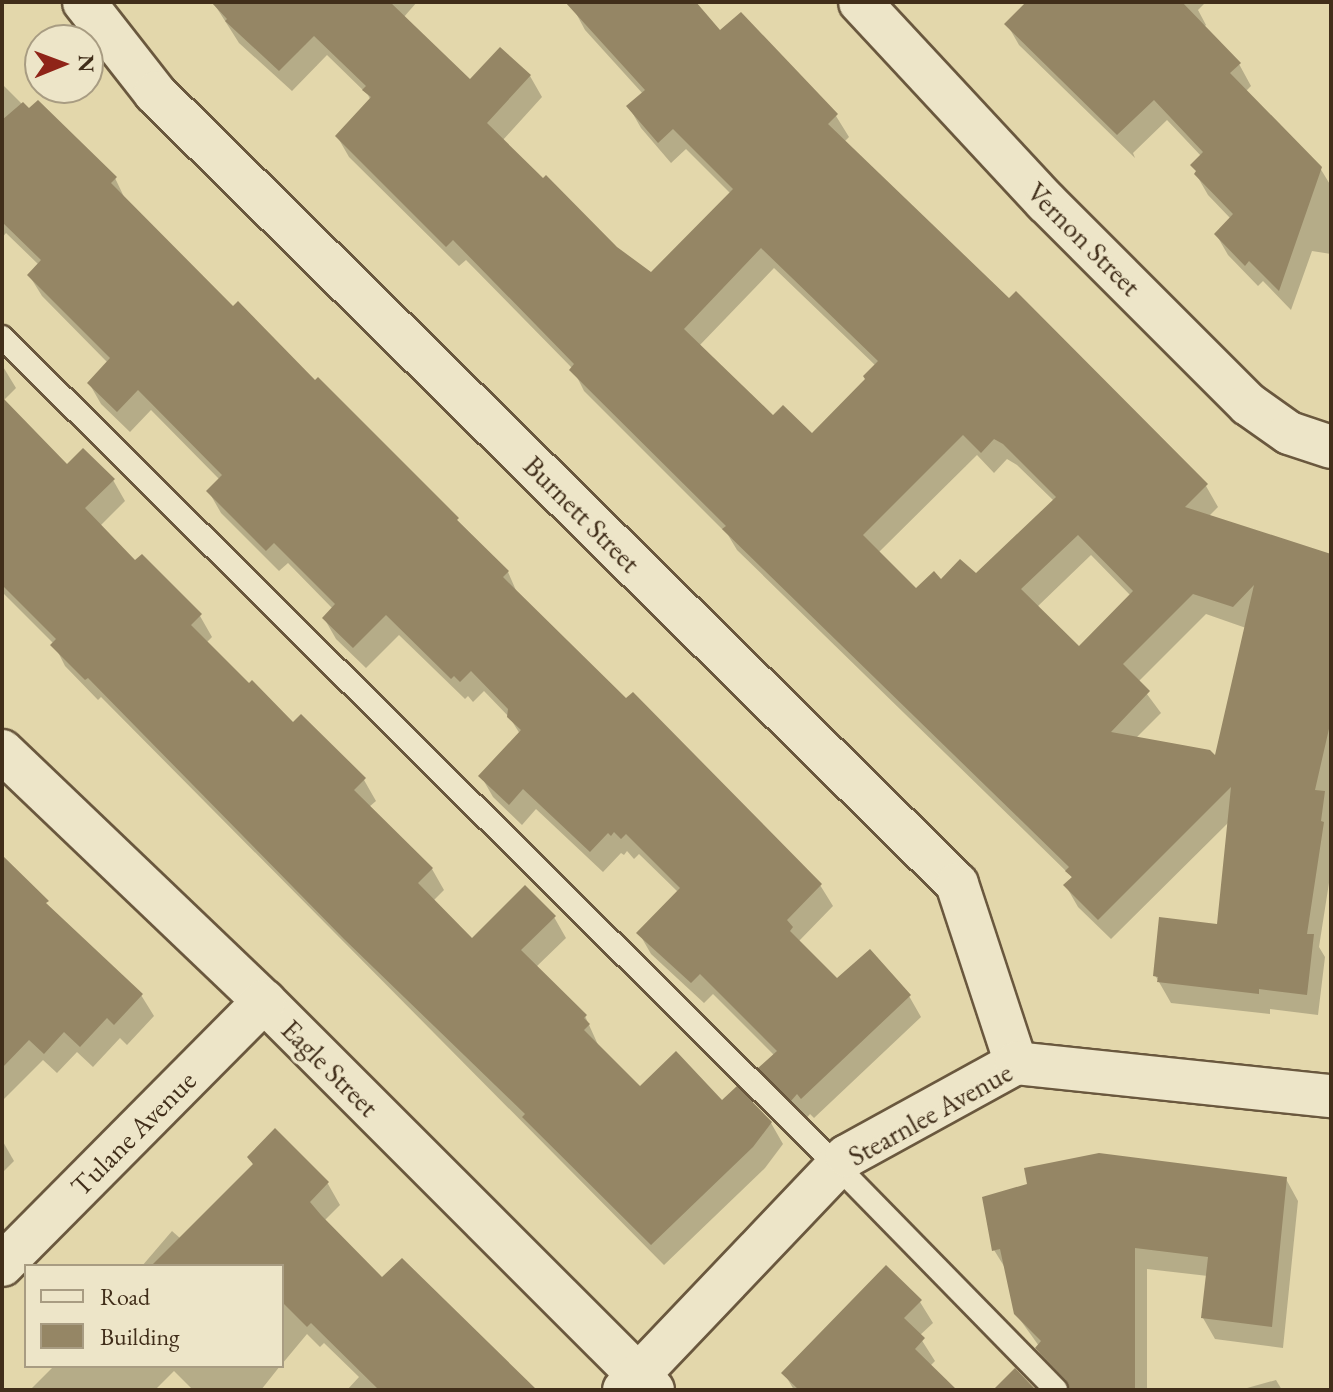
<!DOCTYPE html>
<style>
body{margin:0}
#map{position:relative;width:1333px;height:1392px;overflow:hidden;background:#e3d7ab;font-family:"EB Garamond",serif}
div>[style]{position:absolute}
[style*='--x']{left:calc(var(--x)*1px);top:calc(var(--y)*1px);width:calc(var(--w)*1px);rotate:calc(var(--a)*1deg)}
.shadow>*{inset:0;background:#0003}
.building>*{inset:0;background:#958665}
.roads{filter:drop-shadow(2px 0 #6a583e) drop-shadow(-2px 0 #6a583e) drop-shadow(0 2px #6a583e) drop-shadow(0 -2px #6a583e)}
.service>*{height:22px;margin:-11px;padding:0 11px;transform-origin:11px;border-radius:11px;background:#ede5c8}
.minor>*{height:42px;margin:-21px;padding:0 21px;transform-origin:21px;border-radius:21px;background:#ede5c8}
span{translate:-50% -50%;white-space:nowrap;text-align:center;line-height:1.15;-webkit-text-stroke:7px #ede5c8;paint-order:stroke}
.street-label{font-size:28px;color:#412e1a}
.frame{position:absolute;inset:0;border:4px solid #412e1a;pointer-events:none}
.legend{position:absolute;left:24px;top:1264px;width:260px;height:104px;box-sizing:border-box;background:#ede5c8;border:2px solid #a89c82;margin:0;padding:10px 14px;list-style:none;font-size:24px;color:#412e1a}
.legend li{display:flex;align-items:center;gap:16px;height:40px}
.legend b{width:40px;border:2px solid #a89c82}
.north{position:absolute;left:24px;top:24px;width:80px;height:80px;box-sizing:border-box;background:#ede5c8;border:2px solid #a89c82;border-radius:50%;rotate:89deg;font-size:22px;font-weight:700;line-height:32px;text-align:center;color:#412e1a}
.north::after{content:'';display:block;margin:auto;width:28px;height:36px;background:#8f2418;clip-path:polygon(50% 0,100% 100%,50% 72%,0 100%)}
</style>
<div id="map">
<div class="shadow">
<i style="clip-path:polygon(evenodd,213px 2px,417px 2px,403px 18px,470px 82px,500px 50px,530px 76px,542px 97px,502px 141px,616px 248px,651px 274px,731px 194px,686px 149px,671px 163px,641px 128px,629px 107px,643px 94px,585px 30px,570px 2px,693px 2px,720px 33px,741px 15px,836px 116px,849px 137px,844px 142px,1206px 486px,1218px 507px,1208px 517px,1331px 559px,1331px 870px,1319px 947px,1325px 957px,1318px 1015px,1270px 1009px,1270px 1014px,1171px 1003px,1155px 975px,1219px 926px,1230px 821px,1111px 939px,1078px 907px,1066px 886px,1073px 879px,1070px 875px,737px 550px,728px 535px,584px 391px,573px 369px,466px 260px,459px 266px,349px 157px,337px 136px,371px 101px,368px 95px,327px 55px,292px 91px,239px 43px,213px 2px,774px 268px,876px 366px,867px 379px,812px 436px,773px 418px,699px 346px,774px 268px,213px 2px,977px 455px,994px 473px,1007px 459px,1017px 465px,1054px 501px,976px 576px,941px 582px,916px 591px,878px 553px,977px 455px,213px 2px,1091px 555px,1131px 596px,1079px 649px,1037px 607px,1091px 555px,213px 2px,1206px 614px,1246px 628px,1216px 759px,1136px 738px,1161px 713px,1138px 682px,1206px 614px)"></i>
<i style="clip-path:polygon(1028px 2px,1206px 2px,1198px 10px,1206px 25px,1204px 27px,1239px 64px,1251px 86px,1245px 92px,1320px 168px,1331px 186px,1331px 254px,1312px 251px,1291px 310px,1263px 281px,1258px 286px,1228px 255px,1216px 234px,1231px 219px,1208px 195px,1196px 174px,1202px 157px,1167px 120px,1133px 153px,1135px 158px,1019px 45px,1007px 24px)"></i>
<i style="clip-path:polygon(2px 84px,29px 111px,115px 178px,126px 201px,233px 309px,457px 520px,508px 572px,518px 595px,820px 885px,833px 906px,799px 941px,837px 981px,909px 996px,921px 1017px,814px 1118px,810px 1114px,804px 1121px,772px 1089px,760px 1068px,774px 1055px,713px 994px,704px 1003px,651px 954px,639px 933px,678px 892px,639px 854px,634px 859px,627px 851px,624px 855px,621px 853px,603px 872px,536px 809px,522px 825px,493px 797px,481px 776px,520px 734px,510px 718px,484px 691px,473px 702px,468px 696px,465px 699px,399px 635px,366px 668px,336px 639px,324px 618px,333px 609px,288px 563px,279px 571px,221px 513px,209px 492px,220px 480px,151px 410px,130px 432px,101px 404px,89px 383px,108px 363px,42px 296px,29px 275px,39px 265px,6px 233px,2px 238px)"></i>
<i style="clip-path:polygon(2px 365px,16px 388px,3px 401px,67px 467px,113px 480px,125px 501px,100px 526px,135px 563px,200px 616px,212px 637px,206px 643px,293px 725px,364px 780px,376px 801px,369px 807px,432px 869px,444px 890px,433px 901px,472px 941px,554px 917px,566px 938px,536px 967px,585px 1016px,599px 1047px,640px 1089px,722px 1102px,771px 1123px,783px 1144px,765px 1168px,664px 1265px,101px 697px,98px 700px,65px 666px,54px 644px,2px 592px)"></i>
<i style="clip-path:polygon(2px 857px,53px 912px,141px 995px,154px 1016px,127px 1045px,120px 1038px,93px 1067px,77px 1052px,57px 1073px,43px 1060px,2px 1101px)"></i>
<i style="clip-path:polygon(275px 1130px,328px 1184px,340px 1205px,324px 1221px,382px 1280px,527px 1390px,347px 1390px,359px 1377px,324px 1343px,320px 1347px,307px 1334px,282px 1364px,282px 1266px,142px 1266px,172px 1231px,181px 1239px,254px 1166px,249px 1157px)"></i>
<i style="clip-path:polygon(2px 1140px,14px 1161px,2px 1173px)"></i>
<i style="clip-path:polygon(1286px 1179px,1298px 1201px,1283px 1348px,1215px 1339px,1203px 1318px,1208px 1276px,1147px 1269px,1147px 1390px,1069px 1390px,1049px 1370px,1037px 1348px,1039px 1346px,1016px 1314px,1007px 1271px,994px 1250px)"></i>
<i style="clip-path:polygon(886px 1268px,920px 1302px,933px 1323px,919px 1336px,935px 1361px,930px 1366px,954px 1390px,794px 1390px,784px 1373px)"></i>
<i style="clip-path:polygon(54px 1366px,280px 1366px,261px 1390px,193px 1390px,174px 1371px,155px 1390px,30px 1390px)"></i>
<i style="clip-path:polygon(1276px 1380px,1282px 1390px,1240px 1390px)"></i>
</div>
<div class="building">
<i style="clip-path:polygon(evenodd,211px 2px,390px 2px,470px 79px,500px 47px,531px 75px,487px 123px,543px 178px,546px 175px,617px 247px,651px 272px,733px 189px,673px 129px,658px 143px,626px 106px,645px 90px,565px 2px,696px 2px,720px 30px,741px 12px,838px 114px,828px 124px,1009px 298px,1016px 291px,1208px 484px,1185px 507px,1331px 554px,1331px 720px,1315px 790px,1325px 791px,1321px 821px,1324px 822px,1307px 934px,1314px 934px,1307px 995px,1259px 989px,1259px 994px,1157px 982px,1158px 977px,1153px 976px,1159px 917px,1217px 924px,1231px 787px,1098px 920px,1063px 885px,1072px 877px,1065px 871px,1069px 867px,722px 529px,726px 526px,569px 370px,574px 364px,453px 240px,446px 247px,335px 136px,371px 97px,362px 90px,366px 86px,314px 36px,279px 71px,225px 21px,227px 19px,211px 2px,761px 248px,878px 361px,863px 376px,865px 379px,812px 433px,783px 405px,773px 415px,684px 329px,761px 248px,211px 2px,963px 435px,981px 453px,994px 439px,1003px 444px,1056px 497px,976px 573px,960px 559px,941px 579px,934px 571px,916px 588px,863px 535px,963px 435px,211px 2px,1078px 535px,1133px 591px,1079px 646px,1021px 589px,1078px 535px,211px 2px,1254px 585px,1215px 755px,1210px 750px,1111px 732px,1150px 691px,1123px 664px,1193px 594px,1233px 607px,1254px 585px)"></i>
<i style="clip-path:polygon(1026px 2px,1182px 2px,1241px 63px,1230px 73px,1322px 167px,1279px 291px,1249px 261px,1245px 266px,1214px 234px,1233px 214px,1194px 174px,1196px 171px,1190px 165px,1203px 152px,1154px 100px,1117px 135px,1004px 24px)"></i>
<i style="clip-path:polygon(38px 100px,117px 177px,111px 183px,233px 306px,238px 301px,315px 380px,318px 377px,459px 518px,457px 520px,509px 571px,503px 577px,626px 698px,633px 692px,822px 884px,787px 920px,793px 927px,790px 931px,837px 978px,870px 949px,911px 995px,801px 1099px,797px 1094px,791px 1101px,758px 1068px,777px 1051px,700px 974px,691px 983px,636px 933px,680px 888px,626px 834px,621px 839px,614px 832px,611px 836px,608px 833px,590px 852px,523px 789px,509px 805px,478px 776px,521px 730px,507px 717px,508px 709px,471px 671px,460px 682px,454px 676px,451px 679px,386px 615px,353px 648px,322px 618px,335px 604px,274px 543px,266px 551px,206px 491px,222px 475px,138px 390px,117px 412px,87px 383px,110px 358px,27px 275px,41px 260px,2px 222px,2px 120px,23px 102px,29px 108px)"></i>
<i style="clip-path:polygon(2px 397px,67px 464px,83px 448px,115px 479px,85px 508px,135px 560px,142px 554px,202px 614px,191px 625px,249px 683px,252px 680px,293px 722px,301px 714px,366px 778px,354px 790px,433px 868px,418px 883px,472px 938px,525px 885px,556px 916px,521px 950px,587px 1015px,584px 1018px,590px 1024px,584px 1030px,640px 1086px,676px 1051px,722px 1100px,737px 1086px,772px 1122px,753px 1147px,651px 1245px,522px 1117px,525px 1114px,344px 939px,88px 678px,85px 680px,50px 645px,56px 639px,2px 585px)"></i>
<i style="clip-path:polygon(2px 855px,49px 901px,46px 903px,143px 994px,114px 1025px,107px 1018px,80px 1047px,64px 1032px,44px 1054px,29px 1040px,2px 1068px)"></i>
<i style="clip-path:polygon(275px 1128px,329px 1182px,310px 1202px,321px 1215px,382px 1277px,402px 1258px,537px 1390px,379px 1390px,311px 1323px,307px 1327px,282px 1302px,282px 1266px,151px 1266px,253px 1164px,247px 1157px)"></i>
<i style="clip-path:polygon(1099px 1153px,1287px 1177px,1272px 1327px,1201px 1318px,1208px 1257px,1135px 1248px,1135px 1390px,1070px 1390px,1066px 1380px,1035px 1348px,1041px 1341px,1014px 1314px,1000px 1249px,992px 1251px,982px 1197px,1027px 1184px,1024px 1168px)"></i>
<i style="clip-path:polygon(886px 1265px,922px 1300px,904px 1318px,925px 1338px,915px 1349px,957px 1390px,799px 1390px,781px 1373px)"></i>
<i style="clip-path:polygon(1015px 1368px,1036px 1390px,993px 1390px)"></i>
</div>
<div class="roads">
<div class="service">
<i style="--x:2;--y:337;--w:1177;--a:44.79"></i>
<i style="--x:837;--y:1166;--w:313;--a:45.6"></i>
</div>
<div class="minor">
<i style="--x:84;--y:2;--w:115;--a:52"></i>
<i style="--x:155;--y:93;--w:1126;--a:44.6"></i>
<i style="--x:957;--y:884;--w:188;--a:71.8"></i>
<i style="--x:860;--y:2;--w:273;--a:47.1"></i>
<i style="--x:1046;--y:202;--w:286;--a:45"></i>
<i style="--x:1248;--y:404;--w:50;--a:35.3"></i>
<i style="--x:1289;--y:433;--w:44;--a:18.4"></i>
<i style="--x:2;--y:751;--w:362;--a:43.7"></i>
<i style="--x:264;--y:1001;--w:550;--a:45"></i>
<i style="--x:2;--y:1265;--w:372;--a:-45.2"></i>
<i style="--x:624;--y:1390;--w:323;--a:-46.4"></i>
<i style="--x:847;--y:1156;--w:193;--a:-28.8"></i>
<i style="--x:1016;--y:1063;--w:317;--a:6"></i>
</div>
</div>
<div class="street-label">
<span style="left:1084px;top:239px;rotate:45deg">Vernon Street</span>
<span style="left:582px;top:514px;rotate:45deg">Burnett Street</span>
<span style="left:330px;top:1068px;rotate:45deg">Eagle Street</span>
<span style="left:930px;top:1114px;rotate:-29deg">Stearnlee Avenue</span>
<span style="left:133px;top:1133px;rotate:-45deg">Tulane Avenue</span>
</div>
<div class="frame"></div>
<ul class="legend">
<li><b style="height:10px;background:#ede5c8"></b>Road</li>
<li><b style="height:22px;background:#958665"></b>Building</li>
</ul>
<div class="north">N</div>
</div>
